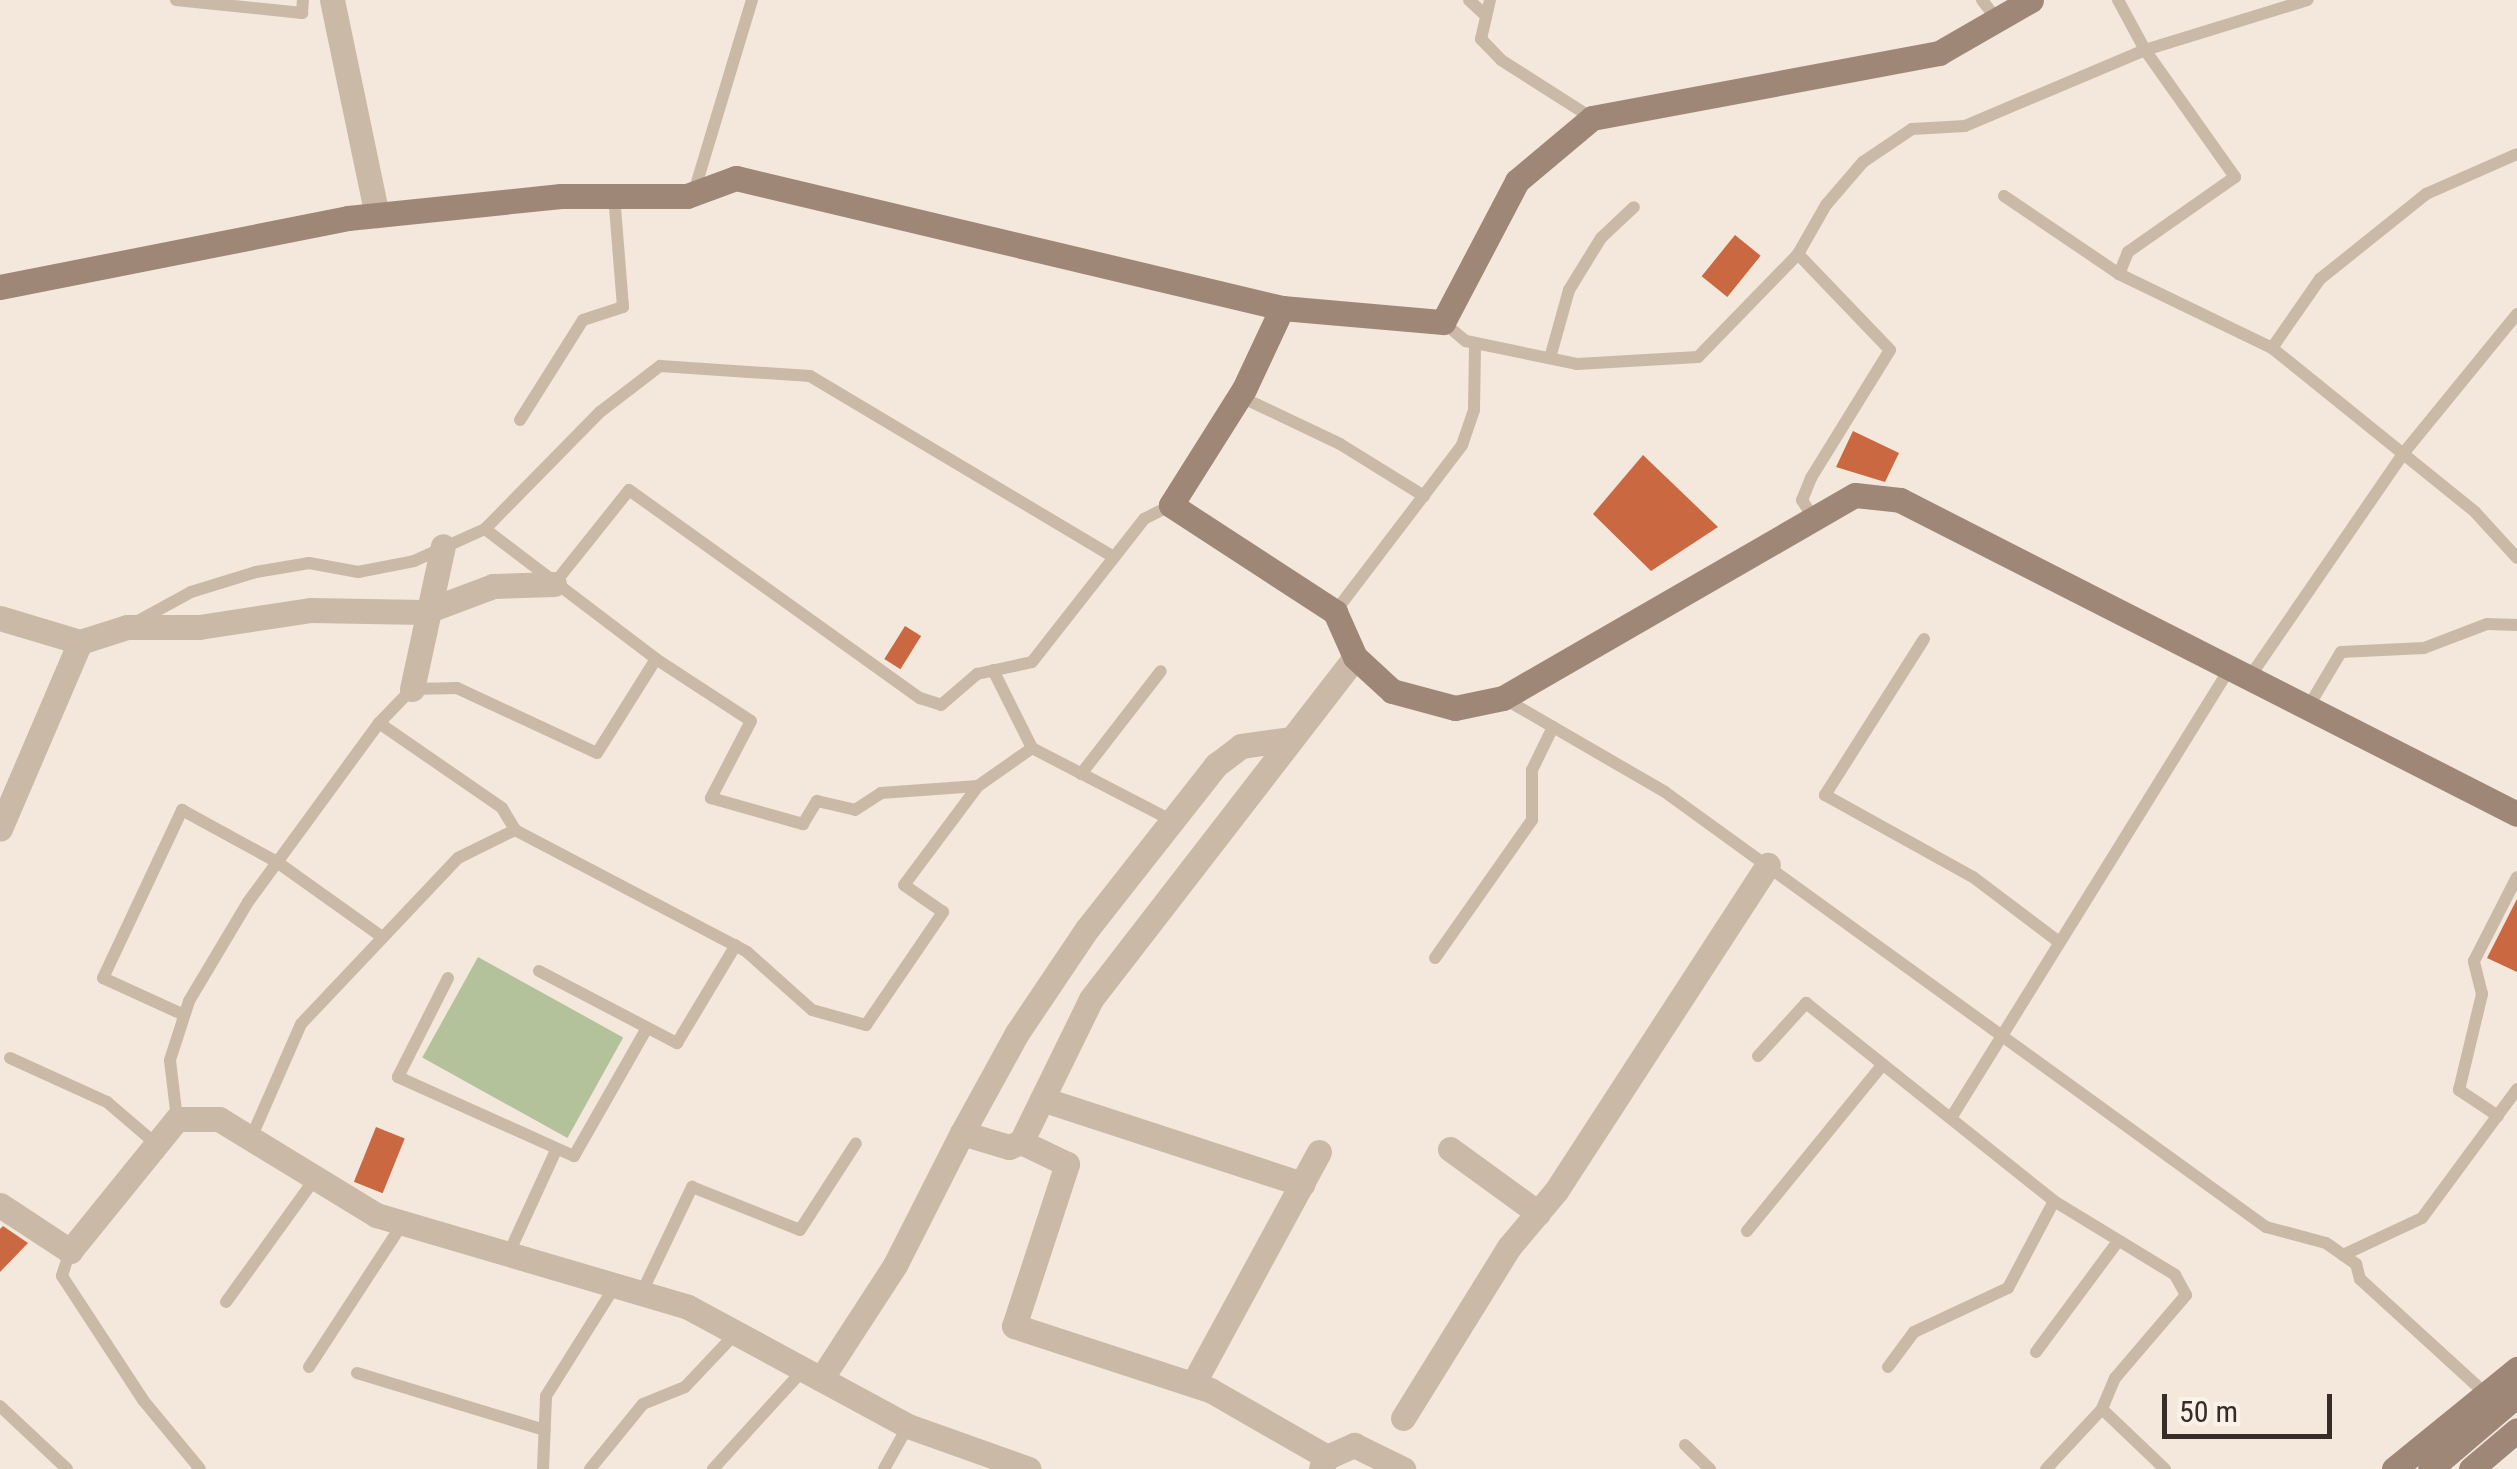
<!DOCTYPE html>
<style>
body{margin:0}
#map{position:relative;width:2517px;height:1469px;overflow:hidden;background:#f3e8db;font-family:"Roboto Condensed",sans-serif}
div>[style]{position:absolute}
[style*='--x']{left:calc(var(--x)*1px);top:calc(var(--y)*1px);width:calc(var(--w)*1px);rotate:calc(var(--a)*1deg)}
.green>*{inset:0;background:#b4c29b;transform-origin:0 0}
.building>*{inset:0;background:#ca6842;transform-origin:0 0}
.lane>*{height:12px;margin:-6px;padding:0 6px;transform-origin:6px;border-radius:6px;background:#cbb9a7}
.street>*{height:25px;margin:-12.5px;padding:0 12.5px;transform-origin:12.5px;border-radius:12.5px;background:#cbb9a7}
.secondary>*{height:25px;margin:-12.5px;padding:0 12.5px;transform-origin:12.5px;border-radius:12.5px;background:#9f8778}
span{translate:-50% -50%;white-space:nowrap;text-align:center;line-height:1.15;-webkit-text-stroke:10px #faf2e8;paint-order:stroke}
.scale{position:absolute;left:2162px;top:1394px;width:170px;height:45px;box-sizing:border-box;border:5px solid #372d28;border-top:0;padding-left:12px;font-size:30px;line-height:35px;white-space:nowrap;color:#372d28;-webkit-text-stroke:8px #faf2e8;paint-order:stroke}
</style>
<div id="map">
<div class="green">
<i style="left:478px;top:957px;width:166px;height:115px;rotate:29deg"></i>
</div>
<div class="building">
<i style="left:1735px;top:235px;width:33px;height:53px;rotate:39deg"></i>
<i style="clip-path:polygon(1853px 431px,1899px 453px,1885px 482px,1836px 467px)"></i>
<i style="clip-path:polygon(1643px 455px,1718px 527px,1651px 571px,1593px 514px)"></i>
<i style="left:905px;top:626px;width:19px;height:39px;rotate:32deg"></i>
<i style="clip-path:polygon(2517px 899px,2517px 972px,2487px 958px)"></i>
<i style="left:376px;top:1127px;width:31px;height:59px;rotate:22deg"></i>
<i style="clip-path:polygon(3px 1226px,28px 1243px,0 1272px,0 1229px)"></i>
</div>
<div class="lane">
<i style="--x:176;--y:0;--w:127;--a:5.9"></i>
<i style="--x:302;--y:13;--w:13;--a:-86"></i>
<i style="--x:1469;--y:0;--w:21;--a:43"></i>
<i style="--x:1490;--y:0;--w:40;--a:103"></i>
<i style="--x:1481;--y:39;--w:29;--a:46"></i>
<i style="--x:1501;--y:60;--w:108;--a:32.5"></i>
<i style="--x:1982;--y:0;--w:25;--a:53"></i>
<i style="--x:2118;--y:0;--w:57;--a:61.6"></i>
<i style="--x:2145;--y:50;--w:156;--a:54.7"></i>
<i style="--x:2235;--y:177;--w:131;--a:145"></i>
<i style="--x:2128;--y:252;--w:24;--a:112"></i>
<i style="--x:694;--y:192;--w:201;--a:-73.2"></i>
<i style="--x:2004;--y:196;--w:139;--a:34.1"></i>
<i style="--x:2119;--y:274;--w:170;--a:25.8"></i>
<i style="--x:2272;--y:348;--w:261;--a:38.9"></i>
<i style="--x:2475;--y:512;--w:62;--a:47.6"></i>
<i style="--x:1798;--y:254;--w:56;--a:-60.3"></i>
<i style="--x:1826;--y:205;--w:57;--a:-49.3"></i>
<i style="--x:1863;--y:162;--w:59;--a:-34"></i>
<i style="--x:1912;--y:129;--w:53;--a:-3.2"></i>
<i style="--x:1965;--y:126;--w:195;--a:-22.9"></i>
<i style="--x:2145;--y:50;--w:170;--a:-17.1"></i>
<i style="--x:1443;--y:322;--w:30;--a:40"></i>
<i style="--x:1466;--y:341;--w:113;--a:11.7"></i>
<i style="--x:1577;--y:364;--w:121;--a:-3.3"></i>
<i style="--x:1698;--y:357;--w:144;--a:-45.8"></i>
<i style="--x:1798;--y:254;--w:133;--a:46.2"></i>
<i style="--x:1890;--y:350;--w:150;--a:121.7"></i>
<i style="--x:1811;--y:478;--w:24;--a:112"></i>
<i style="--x:1802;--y:500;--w:22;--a:58"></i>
<i style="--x:2272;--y:348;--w:84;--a:-55.2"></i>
<i style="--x:2320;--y:279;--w:136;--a:-38.7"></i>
<i style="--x:2426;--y:194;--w:99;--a:-23.7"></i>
<i style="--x:1550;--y:358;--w:71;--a:-74.4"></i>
<i style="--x:1569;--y:290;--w:61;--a:-58.4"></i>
<i style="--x:1601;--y:238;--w:45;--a:-43.2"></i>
<i style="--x:1239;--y:396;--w:112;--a:25.4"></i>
<i style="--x:1340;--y:444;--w:99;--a:31.8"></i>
<i style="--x:520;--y:420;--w:118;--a:-57.8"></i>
<i style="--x:583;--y:320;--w:42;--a:-18"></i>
<i style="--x:623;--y:307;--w:111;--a:-94.6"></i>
<i style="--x:485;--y:529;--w:215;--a:37.2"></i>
<i style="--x:656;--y:659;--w:113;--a:33.1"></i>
<i style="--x:751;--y:721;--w:87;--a:117.5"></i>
<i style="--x:711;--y:798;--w:96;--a:15.8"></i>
<i style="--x:803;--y:824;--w:27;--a:-59"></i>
<i style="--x:817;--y:801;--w:39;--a:13"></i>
<i style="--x:855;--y:810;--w:31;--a:-33"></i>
<i style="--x:881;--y:793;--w:97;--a:-4.1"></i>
<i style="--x:554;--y:584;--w:120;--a:-51.4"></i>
<i style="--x:629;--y:490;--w:358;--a:35.6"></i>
<i style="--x:920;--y:698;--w:22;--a:18"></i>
<i style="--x:941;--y:705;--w:48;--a:-40.7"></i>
<i style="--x:977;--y:674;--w:56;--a:-12.3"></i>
<i style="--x:1032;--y:662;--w:182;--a:-51.9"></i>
<i style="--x:1144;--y:519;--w:30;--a:-27"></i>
<i style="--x:1335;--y:612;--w:210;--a:-52.7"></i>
<i style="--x:1462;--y:445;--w:37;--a:-71"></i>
<i style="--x:1474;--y:410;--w:67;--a:-89.1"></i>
<i style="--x:138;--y:621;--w:60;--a:-28.7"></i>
<i style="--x:191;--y:592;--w:68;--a:-17.1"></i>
<i style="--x:256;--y:572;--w:54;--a:-9.6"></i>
<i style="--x:309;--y:563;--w:50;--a:10.4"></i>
<i style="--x:358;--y:572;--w:57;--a:-11.1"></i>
<i style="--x:414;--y:561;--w:78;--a:-24.3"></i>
<i style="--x:485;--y:529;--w:164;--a:-45.5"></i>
<i style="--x:600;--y:412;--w:76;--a:-37.5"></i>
<i style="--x:660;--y:366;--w:150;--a:3.8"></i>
<i style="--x:810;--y:376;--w:354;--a:30.8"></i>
<i style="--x:1924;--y:639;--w:185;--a:122.4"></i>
<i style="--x:1825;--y:795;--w:169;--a:29"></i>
<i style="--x:1973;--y:877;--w:108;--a:37.1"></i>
<i style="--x:993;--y:670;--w:87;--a:63.4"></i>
<i style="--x:1032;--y:748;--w:145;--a:27.4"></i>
<i style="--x:2249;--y:678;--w:270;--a:-55.5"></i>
<i style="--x:2402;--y:455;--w:182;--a:-50.8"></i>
<i style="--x:1503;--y:698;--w:187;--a:30.1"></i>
<i style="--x:1665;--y:792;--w:742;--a:35.9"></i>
<i style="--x:2266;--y:1227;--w:62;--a:14.9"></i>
<i style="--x:2326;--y:1243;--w:37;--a:35"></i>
<i style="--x:2356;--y:1264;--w:16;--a:75"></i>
<i style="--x:2360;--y:1279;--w:172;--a:42.4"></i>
<i style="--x:2307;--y:709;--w:66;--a:-59.2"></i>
<i style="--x:2341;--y:652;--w:83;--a:-2.8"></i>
<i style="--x:2424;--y:648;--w:67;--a:-20.9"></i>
<i style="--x:2487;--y:624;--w:30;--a:2"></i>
<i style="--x:379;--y:723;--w:150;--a:34.6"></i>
<i style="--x:502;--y:808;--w:26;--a:59"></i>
<i style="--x:515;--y:830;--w:262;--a:27.7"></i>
<i style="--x:747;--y:952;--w:87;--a:41.7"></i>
<i style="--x:812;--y:1010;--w:56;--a:15.5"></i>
<i style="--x:866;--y:1025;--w:137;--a:-55.7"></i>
<i style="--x:943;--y:912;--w:47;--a:-145.3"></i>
<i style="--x:904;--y:885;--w:124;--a:-53.2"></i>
<i style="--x:978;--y:786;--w:66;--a:-35.1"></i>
<i style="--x:1081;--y:774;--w:130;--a:-52.2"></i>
<i style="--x:1435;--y:958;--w:169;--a:-54.9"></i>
<i style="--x:1532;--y:820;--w:50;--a:-90"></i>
<i style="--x:1532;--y:770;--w:48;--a:-64"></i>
<i style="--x:539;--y:971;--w:156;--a:27.6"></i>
<i style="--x:677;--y:1043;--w:114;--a:-59"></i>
<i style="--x:448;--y:978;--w:111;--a:116.8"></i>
<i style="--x:398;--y:1077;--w:193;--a:24.2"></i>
<i style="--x:574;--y:1156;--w:145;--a:-60.3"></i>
<i style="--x:184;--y:1015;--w:89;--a:-155.4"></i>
<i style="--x:103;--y:978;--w:186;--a:-64.8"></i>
<i style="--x:182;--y:810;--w:108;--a:28.7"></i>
<i style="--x:277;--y:862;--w:129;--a:35.5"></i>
<i style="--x:1758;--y:1056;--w:72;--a:-47.8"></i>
<i style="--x:1806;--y:1003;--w:317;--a:38.6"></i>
<i style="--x:2054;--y:1201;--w:142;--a:31.4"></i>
<i style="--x:2175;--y:1275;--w:23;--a:61"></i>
<i style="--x:2186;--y:1295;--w:109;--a:130.5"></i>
<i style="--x:2115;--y:1378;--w:34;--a:113"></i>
<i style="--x:2102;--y:1409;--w:82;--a:133"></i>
<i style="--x:10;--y:1058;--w:107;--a:24.4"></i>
<i style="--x:107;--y:1102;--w:65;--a:40.6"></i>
<i style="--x:2498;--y:1116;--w:47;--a:-146.3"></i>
<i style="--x:2459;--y:1090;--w:99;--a:-76.5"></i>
<i style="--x:2482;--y:994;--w:34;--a:-104"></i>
<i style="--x:2474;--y:961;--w:94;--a:-62.9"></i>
<i style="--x:1951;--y:1118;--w:529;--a:-58.2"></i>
<i style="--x:177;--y:1119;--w:59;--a:-96.8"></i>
<i style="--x:170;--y:1060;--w:62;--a:-72.1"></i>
<i style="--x:189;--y:1001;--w:115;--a:-59.2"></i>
<i style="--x:248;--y:902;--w:222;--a:-53.8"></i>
<i style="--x:379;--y:723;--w:47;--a:-45.9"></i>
<i style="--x:412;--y:689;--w:45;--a:-1.3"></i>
<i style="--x:457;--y:688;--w:154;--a:24.9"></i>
<i style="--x:597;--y:753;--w:111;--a:-57.9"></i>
<i style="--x:251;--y:1138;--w:124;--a:-66.3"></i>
<i style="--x:301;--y:1024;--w:228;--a:-46.6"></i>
<i style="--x:458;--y:858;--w:64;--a:-26.2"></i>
<i style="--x:1747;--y:1231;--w:215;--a:-50.8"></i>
<i style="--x:70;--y:1251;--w:26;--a:108"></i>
<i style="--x:62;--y:1276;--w:148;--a:56.8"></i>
<i style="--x:143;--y:1400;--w:89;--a:50.4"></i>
<i style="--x:508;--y:1255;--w:115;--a:-65.4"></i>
<i style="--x:2343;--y:1255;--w:87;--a:-25.1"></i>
<i style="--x:2422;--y:1218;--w:160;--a:-53.6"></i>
<i style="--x:641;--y:1294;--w:119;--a:-64.5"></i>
<i style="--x:692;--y:1187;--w:116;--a:21.7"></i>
<i style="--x:800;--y:1230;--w:103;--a:-57.2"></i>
<i style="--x:226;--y:1302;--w:154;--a:-54.2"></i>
<i style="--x:2036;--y:1352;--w:138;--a:-53.5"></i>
<i style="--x:309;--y:1367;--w:172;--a:-56.9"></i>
<i style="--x:1888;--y:1367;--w:44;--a:-53.4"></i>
<i style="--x:1914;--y:1332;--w:104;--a:-25.1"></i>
<i style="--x:2008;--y:1288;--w:98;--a:-62.1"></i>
<i style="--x:357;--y:1373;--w:196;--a:16.9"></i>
<i style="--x:0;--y:1406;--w:92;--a:43.2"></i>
<i style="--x:2102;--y:1409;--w:87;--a:43.6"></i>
<i style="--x:1685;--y:1445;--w:35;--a:44"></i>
<i style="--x:543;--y:1469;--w:73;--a:-87.6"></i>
<i style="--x:546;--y:1396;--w:130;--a:-57.9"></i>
<i style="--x:590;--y:1469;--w:84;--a:-50.8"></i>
<i style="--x:643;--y:1404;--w:45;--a:-22"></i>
<i style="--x:685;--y:1387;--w:74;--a:-46.6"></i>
<i style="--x:713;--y:1469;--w:134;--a:-47.7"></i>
<i style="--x:884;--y:1469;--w:49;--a:-60.8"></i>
</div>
<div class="street">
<i style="--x:332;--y:0;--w:220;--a:78.2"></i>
<i style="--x:0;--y:618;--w:84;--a:16.7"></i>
<i style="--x:80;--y:642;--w:203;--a:113.2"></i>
<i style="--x:80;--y:642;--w:49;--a:-17.7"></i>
<i style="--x:127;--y:627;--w:72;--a:0"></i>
<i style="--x:199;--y:627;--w:112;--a:-8.7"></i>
<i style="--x:310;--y:610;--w:114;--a:1"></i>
<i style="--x:424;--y:612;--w:74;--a:-20.6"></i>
<i style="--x:493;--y:586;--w:61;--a:-1.9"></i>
<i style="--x:412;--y:689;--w:146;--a:-77.8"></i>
<i style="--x:1042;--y:1099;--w:274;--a:18.1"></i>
<i style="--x:962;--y:1133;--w:114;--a:-61.2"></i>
<i style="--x:1017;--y:1033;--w:125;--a:-56.1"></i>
<i style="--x:1087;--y:929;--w:209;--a:-51.8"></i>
<i style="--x:1216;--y:765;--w:31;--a:-37"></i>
<i style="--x:1241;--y:746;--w:50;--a:-8"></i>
<i style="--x:1021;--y:1142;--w:51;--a:25.6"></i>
<i style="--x:1067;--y:1164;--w:170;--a:108.1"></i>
<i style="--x:1014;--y:1326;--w:206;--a:18.1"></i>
<i style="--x:1210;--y:1390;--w:135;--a:29.8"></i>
<i style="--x:1450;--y:1149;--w:109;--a:36"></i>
<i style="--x:0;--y:1205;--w:84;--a:33.3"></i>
<i style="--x:70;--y:1251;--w:170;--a:-51"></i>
<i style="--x:177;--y:1119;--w:42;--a:0"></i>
<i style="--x:219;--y:1119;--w:184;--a:31.4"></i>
<i style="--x:376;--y:1215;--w:325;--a:16.4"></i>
<i style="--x:688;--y:1307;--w:250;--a:28.4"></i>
<i style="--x:908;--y:1426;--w:128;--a:19.6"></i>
<i style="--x:821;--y:1379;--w:136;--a:-57"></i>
<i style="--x:895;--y:1265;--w:148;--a:-63.1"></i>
<i style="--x:962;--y:1133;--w:49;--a:16.6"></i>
<i style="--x:1009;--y:1147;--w:13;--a:-23"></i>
<i style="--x:1021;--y:1142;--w:159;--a:-63.9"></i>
<i style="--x:1091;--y:999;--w:432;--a:-52.3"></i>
<i style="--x:1193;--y:1384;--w:264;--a:-61.5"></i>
<i style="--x:1403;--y:1418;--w:201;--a:-58.2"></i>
<i style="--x:1509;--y:1247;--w:73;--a:-50"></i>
<i style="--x:1556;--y:1191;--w:389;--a:-57"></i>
<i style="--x:1321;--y:1468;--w:13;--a:-61"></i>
<i style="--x:1327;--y:1457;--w:30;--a:-24"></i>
<i style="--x:1354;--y:1445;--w:55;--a:26.1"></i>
</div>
<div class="secondary">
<i style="--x:0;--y:287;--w:355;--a:-11.2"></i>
<i style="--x:348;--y:218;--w:214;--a:-5.9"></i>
<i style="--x:561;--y:196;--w:126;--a:0"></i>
<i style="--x:687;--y:196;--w:52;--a:-20.2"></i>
<i style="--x:736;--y:178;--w:561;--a:13.39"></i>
<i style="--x:1282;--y:308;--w:162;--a:5"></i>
<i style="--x:1443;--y:322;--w:159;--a:-62.3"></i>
<i style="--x:1517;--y:181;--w:98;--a:-40"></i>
<i style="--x:1592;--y:118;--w:353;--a:-10.6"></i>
<i style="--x:1939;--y:53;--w:106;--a:-29.9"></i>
<i style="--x:1282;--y:308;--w:89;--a:115.1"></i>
<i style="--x:1244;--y:389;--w:137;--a:122.2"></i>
<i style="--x:1171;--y:505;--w:196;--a:33.1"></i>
<i style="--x:1335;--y:612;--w:49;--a:66"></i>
<i style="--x:1355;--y:657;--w:50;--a:42.6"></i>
<i style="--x:1392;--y:691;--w:65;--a:15.1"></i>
<i style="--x:1455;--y:708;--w:49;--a:-11.8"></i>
<i style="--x:1503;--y:698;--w:406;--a:-30"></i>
<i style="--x:1855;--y:495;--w:45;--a:6.3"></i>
<i style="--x:1900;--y:500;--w:692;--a:26.97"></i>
<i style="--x:2394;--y:1469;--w:159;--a:-39.1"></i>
<i style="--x:2430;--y:1469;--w:114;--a:-40.4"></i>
<i style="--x:2471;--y:1469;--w:60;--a:-40.3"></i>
</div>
<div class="scale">50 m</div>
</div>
